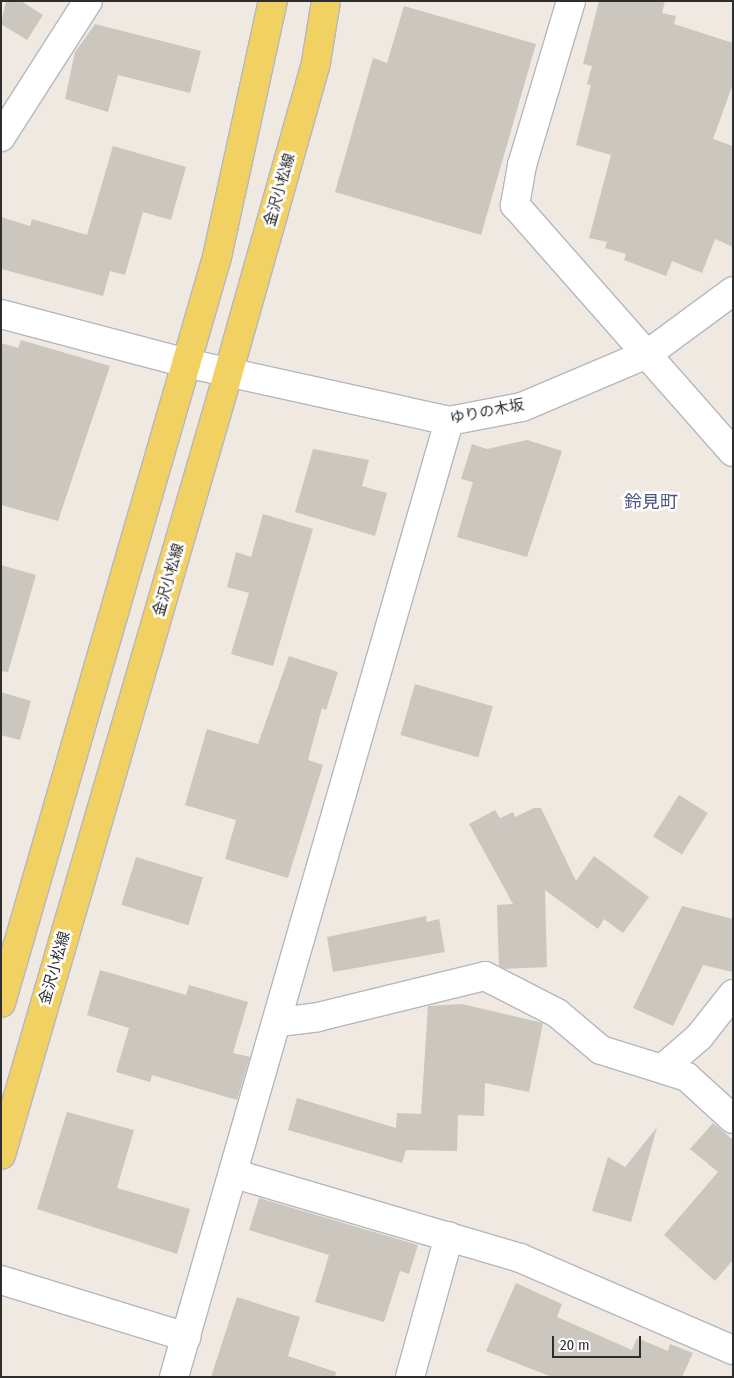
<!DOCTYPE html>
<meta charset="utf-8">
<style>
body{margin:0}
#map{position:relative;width:734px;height:1378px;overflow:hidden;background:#efe9e1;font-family:"Fira Sans Condensed","Noto Sans JP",sans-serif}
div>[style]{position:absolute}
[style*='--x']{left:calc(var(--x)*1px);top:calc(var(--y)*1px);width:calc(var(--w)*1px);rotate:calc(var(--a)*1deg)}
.building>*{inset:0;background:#cbc7bf;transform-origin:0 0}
.roads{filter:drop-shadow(1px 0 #b4b7c1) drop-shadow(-1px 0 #b4b7c1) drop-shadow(0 1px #b4b7c1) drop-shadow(0 -1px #b4b7c1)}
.minor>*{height:28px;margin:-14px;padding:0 14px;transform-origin:14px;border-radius:14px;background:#fff}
.tertiary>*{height:28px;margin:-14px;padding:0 14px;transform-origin:14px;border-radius:14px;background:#fff}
.primary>*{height:28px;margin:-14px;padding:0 14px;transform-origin:14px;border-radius:14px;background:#f2d163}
span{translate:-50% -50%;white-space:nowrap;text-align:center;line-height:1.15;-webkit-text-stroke:5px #fff;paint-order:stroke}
.street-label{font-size:15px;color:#2e2e2e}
.quarter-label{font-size:18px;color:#4d5680}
.frame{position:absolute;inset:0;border:2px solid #2e2e2e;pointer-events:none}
.scale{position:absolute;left:552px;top:1336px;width:89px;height:22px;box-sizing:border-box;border:2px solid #2e2e2e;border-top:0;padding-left:6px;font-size:15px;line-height:18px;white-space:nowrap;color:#2e2e2e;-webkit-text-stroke:4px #fff;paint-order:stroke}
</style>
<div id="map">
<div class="building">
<i style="clip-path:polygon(6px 1px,21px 1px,43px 15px,27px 40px,1px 24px)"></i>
<i style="clip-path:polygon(599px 1px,665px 1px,662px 13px,676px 16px,674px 24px,733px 43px,733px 84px,713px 139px,733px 146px,733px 247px,715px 239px,702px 273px,672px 261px,666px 276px,624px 260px,626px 254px,605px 248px,607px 242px,589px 238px,611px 155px,576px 145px,591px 85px,587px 84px,592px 66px,583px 64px)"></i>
<i style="clip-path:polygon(404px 6px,536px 44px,481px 235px,335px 192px,373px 58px,387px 63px)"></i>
<i style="clip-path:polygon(95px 24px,201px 51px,190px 93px,118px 75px,108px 112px,65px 99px,75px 52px)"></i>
<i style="clip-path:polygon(113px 146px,186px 167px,171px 220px,143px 212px,125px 275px,110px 271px,103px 296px,1px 269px,1px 217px,30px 226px,32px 219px,87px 235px)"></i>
<i style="clip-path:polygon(21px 340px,110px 366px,58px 521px,1px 505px,1px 343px,18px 348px)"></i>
<i style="clip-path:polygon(527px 440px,562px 451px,527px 557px,457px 537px,473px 482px,461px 479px,472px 444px,487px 449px)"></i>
<i style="clip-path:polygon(313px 449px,369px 460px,362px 486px,387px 493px,375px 536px,295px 512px)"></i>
<i style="clip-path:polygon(263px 514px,313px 529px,273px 666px,231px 654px,249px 593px,227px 587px,236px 552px,251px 557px)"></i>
<i style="clip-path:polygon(1px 565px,36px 575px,8px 672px,1px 671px)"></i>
<i style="clip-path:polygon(289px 656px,338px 672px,326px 710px,322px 708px,308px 760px,323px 765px,288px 878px,225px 859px,236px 820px,185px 805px,207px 729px,258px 744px)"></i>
<i style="left:415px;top:684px;width:81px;height:53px;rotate:16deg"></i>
<i style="clip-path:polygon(1px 692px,31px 701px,20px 740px,1px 735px)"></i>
<i style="left:679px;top:795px;width:34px;height:49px;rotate:32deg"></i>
<i style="clip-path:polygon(534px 808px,541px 808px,576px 881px,594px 856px,649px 897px,623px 933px,604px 919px,598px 929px,545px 890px,547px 967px,505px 969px,499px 966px,497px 905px,513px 904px,469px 824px,495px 810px,500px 818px,513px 812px,515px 817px)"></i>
<i style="left:136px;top:857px;width:70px;height:50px;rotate:17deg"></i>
<i style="clip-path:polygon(682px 906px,733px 919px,733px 972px,703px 965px,673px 1026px,633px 1008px)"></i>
<i style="clip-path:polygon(426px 916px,427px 922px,439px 919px,445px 952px,333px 972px,327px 937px)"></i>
<i style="clip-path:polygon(100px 970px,186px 995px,189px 985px,248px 1002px,233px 1053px,250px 1057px,237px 1100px,152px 1075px,150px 1082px,116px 1072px,129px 1028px,87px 1015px)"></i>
<i style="clip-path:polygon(462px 1004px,543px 1023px,529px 1092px,485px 1083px,484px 1116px,458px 1115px,457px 1151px,406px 1150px,402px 1163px,288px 1130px,297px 1098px,396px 1128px,397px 1113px,421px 1114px,428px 1006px)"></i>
<i style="clip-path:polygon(67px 1112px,134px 1130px,117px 1188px,190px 1209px,177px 1254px,37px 1209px)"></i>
<i style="clip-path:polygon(713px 1123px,733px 1140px,733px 1260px,715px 1281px,664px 1235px,718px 1172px,690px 1149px)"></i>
<i style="clip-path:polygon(657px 1127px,631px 1222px,592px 1211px,608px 1157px,625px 1167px)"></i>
<i style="clip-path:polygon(259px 1198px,418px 1245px,409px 1274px,400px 1271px,384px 1322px,315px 1302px,329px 1255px,249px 1230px)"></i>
<i style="clip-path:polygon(516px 1283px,562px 1304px,557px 1317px,632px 1350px,637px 1338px,668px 1351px,670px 1344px,693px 1353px,682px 1377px,552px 1377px,486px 1351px)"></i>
<i style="clip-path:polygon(237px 1297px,300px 1317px,288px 1356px,336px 1372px,335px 1377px,211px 1377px)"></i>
</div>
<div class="roads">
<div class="minor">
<i style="--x:571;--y:1;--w:171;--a:106.6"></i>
<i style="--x:522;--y:165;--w:41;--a:99.9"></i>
<i style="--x:515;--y:205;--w:329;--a:48.6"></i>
<i style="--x:1;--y:137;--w:161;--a:-57.4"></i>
<i style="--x:1;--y:314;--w:191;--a:14.8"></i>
<i style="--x:279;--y:1022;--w:39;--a:-7"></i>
<i style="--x:318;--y:1017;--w:172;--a:-13.8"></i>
<i style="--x:485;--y:976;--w:81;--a:27.2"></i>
<i style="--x:557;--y:1013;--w:57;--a:40.1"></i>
<i style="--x:601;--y:1050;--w:90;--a:17.4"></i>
<i style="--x:687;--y:1077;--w:62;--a:42.4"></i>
<i style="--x:663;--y:1068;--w:48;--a:-40.7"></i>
<i style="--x:699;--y:1037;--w:55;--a:-51.7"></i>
<i style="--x:235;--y:1174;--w:297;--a:16.4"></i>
<i style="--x:520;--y:1258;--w:232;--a:23.4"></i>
<i style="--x:1;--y:1280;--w:194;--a:17.1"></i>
<i style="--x:174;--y:1377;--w:995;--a:-73.95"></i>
<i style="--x:410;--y:1377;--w:146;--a:-74.5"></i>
</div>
<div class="tertiary">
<i style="--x:186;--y:363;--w:269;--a:12.4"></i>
<i style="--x:449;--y:421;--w:74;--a:-10.9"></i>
<i style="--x:522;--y:407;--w:138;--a:-23"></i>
<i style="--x:649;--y:353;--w:104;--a:-36.4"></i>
</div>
<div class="primary">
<i style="--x:1;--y:1003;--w:777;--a:-73.85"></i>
<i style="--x:217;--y:257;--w:262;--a:-77.7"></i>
<i style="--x:1;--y:1155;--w:813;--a:-73.79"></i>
<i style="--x:228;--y:374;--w:324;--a:-74.2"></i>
<i style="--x:316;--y:62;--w:62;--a:-80.7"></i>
</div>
</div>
<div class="street-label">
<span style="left:280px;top:190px;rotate:-74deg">金沢小松線</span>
<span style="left:487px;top:412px;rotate:-11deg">ゆりの木坂</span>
<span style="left:169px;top:580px;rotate:-74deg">金沢小松線</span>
<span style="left:55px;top:968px;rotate:-74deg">金沢小松線</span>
</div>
<div class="quarter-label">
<span style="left:651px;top:502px">鈴見町</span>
</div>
<div class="frame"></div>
<div class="scale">20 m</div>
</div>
